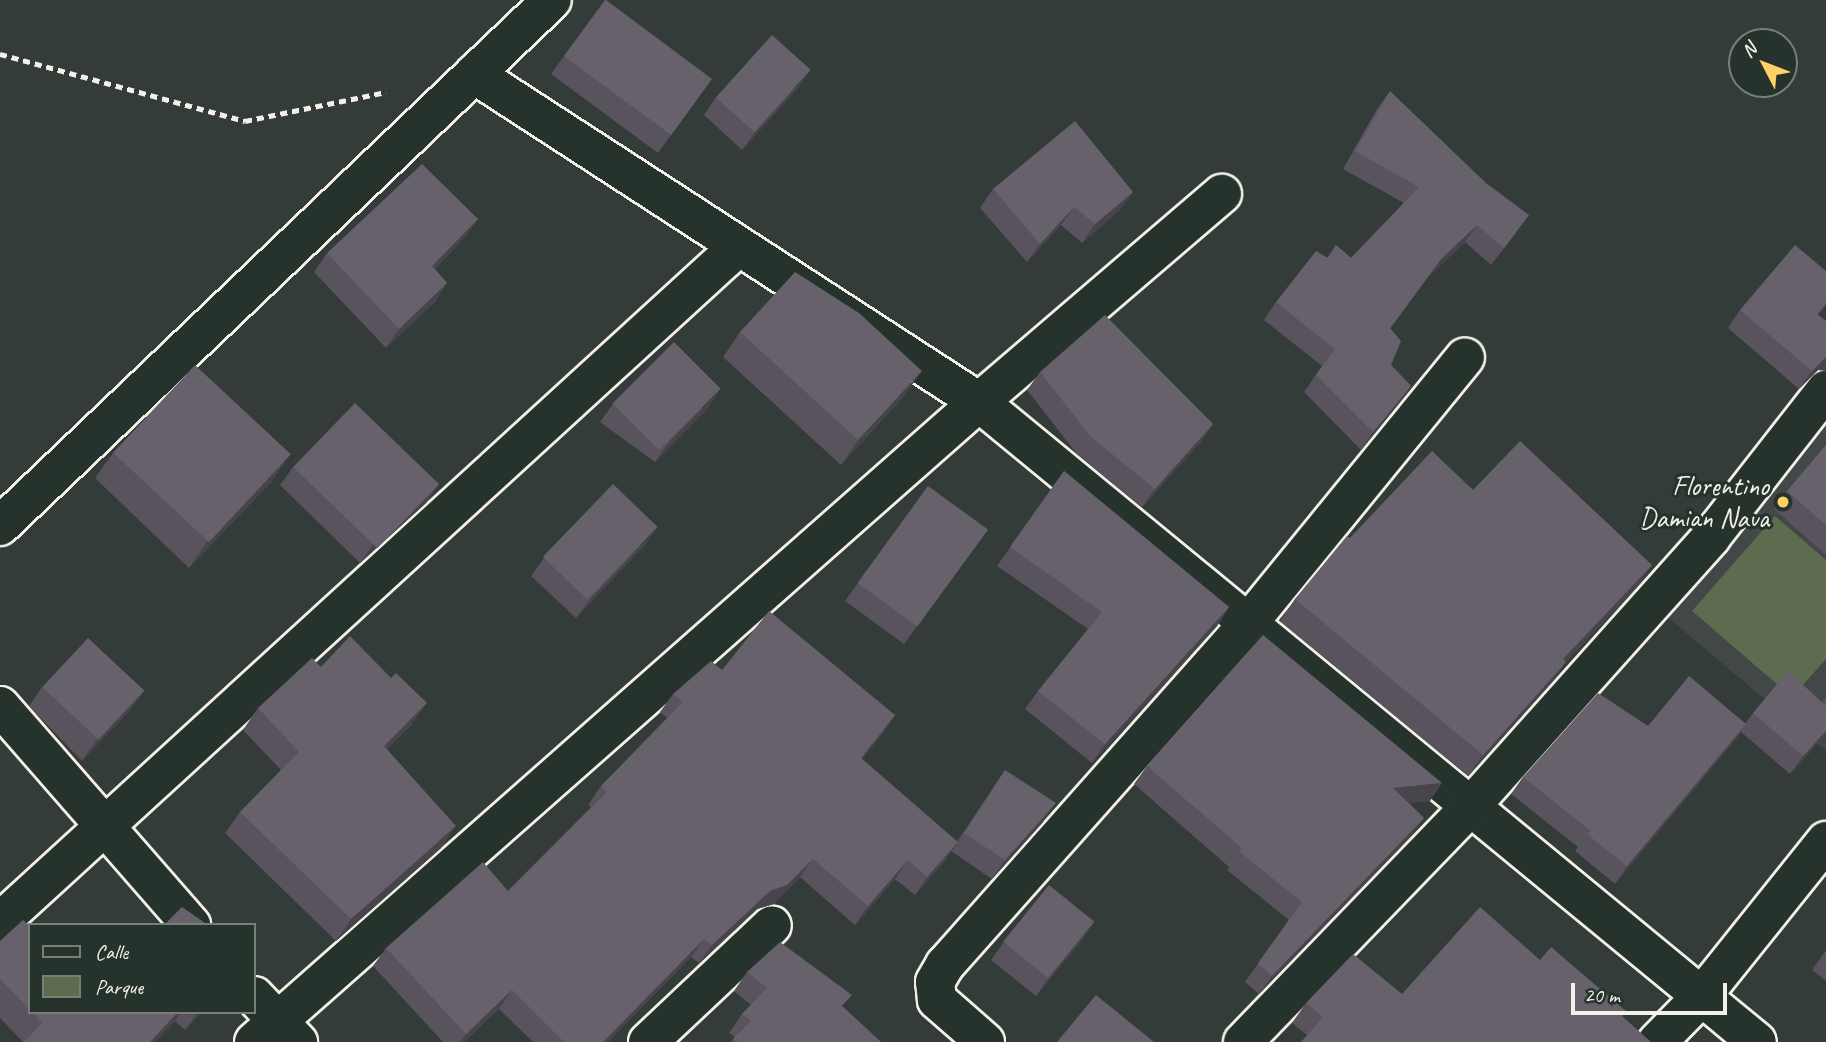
<!DOCTYPE html>
<style>
body{margin:0}
#map{position:relative;width:1826px;height:1042px;overflow:hidden;background:#333c39;font-family:Caveat,sans-serif}
div>[style]{position:absolute}
[style*='--x']{left:calc(var(--x)*1px);top:calc(var(--y)*1px);width:calc(var(--w)*1px);rotate:calc(var(--a)*1deg)}
.built>*{inset:0;background:#424748}
.green>*{inset:0;background:#5d6c4e}
.path>*{height:4.5px;margin-top:-2.25px;transform-origin:0;background:repeating-linear-gradient(90deg,#f4f1e8 0 7px,transparent 0 12px)}
.roads{filter:drop-shadow(2px 0 #f4f1e8) drop-shadow(-2px 0 #f4f1e8) drop-shadow(0 2px #f4f1e8) drop-shadow(0 -2px #f4f1e8)}
.minor>*{height:38px;margin:-19px;padding:0 19px;transform-origin:19px;border-radius:19px;background:#26332d}
.wall>*{inset:0;background:#58535c}
.shaded-wall>*{inset:0;background:#47444b}
.building>*{inset:0;background:#66616b;transform-origin:0 0}
.dots>*{width:19px;height:19px;translate:-50% -50%;box-sizing:border-box;border:4px solid #26332d;border-radius:50%}
span{translate:-50% -50%;white-space:nowrap;text-align:center;line-height:1.15;-webkit-text-stroke:6px #26332d;paint-order:stroke}
.poi-label{font-size:28px;color:#f4f1e8}
.right{translate:-100% -50%;text-align:right}
.legend{position:absolute;left:28px;top:923px;width:228px;height:91px;box-sizing:border-box;background:#26332d;border:2px solid #787f78;margin:0;padding:9px 12px;list-style:none;font-size:21px;color:#f4f1e8}
.legend li{display:flex;align-items:center;gap:14px;height:35px}
.legend b{width:35px;border:2px solid #787f78}
.north{position:absolute;left:1728px;top:28px;width:70px;height:70px;box-sizing:border-box;background:#26332d;border:2px solid #787f78;border-radius:50%;rotate:312deg;font-size:19px;font-weight:700;line-height:28px;text-align:center;color:#f4f1e8}
.north::after{content:'';display:block;margin:auto;width:24px;height:32px;background:#ffd166;clip-path:polygon(50% 0,100% 100%,50% 72%,0 100%)}
.scale{position:absolute;left:1571px;top:983px;width:156px;height:32px;box-sizing:border-box;border:4px solid #f4f1e8;border-top:0;padding-left:9px;font-size:21px;line-height:24px;white-space:nowrap;color:#f4f1e8;-webkit-text-stroke:5px #26332d;paint-order:stroke}
</style>
<div id="map">
<div class="built">
<i style="clip-path:polygon(1826px 400px,1826px 751px,1653px 605px)"></i>
</div>
<div class="green">
<i style="clip-path:polygon(1775px 516px,1826px 560px,1826px 659px,1792px 697px,1692px 611px)"></i>
</div>
<div class="path">
<i style="--x:0;--y:54;--w:254;--a:15.3"></i>
<i style="--x:245;--y:121;--w:144;--a:-11.6"></i>
</div>
<div class="roads">
<div class="minor">
<i style="--x:474;--y:74;--w:602;--a:33"></i>
<i style="--x:979;--y:402;--w:1007;--a:39.44"></i>
<i style="--x:0;--y:526;--w:762;--a:-43.62"></i>
<i style="--x:0;--y:706;--w:291;--a:48.9"></i>
<i style="--x:0;--y:922;--w:1000;--a:-42.45"></i>
<i style="--x:254;--y:996;--w:64;--a:46.3"></i>
<i style="--x:254;--y:1042;--w:967;--a:-41.44"></i>
<i style="--x:979;--y:402;--w:320;--a:-40.6"></i>
<i style="--x:648;--y:1042;--w:170;--a:-43.3"></i>
<i style="--x:985;--y:1042;--w:64;--a:-138.8"></i>
<i style="--x:937;--y:1000;--w:18;--a:-96"></i>
<i style="--x:935;--y:982;--w:20;--a:-60"></i>
<i style="--x:945;--y:965;--w:460;--a:-48.4"></i>
<i style="--x:1250;--y:621;--w:340;--a:-50.8"></i>
<i style="--x:1243;--y:1042;--w:327;--a:-46"></i>
<i style="--x:1470;--y:807;--w:362;--a:-48.2"></i>
<i style="--x:1711;--y:537;--w:187;--a:-52"></i>
<i style="--x:1657;--y:1042;--w:63;--a:-45.6"></i>
<i style="--x:1701;--y:997;--w:200;--a:-51.3"></i>
</div>
</div>
<div class="wall">
<i style="clip-path:polygon(564px 56px,699px 97px,658px 153px,551px 74px)"></i>
<i style="clip-path:polygon(798px 88px,742px 150px,704px 115px,716px 97px)"></i>
<i style="clip-path:polygon(1390px 91px,1516px 233px,1491px 265px,1465px 242px,1429px 276px,1390px 329px,1391px 365px,1411px 386px,1399px 403px,1361px 450px,1304px 392px,1322px 366px,1264px 320px,1276px 302px,1327px 258px,1336px 245px,1351px 258px,1404px 203px,1343px 169px,1377px 109px)"></i>
<i style="clip-path:polygon(993px 189px,1133px 192px,1120px 210px,1082px 243px,1061px 225px,1027px 262px,980px 208px)"></i>
<i style="clip-path:polygon(478px 219px,465px 237px,435px 269px,447px 283px,435px 302px,386px 348px,314px 272px,327px 253px)"></i>
<i style="clip-path:polygon(1826px 271px,1826px 305px,1818px 315px,1818px 370px,1799px 389px,1728px 328px,1740px 310px)"></i>
<i style="clip-path:polygon(740px 332px,904px 396px,841px 465px,723px 357px)"></i>
<i style="clip-path:polygon(1040px 372px,1213px 424px,1200px 443px,1142px 507px,1077px 454px,1027px 390px)"></i>
<i style="clip-path:polygon(613px 404px,708px 408px,655px 462px,600px 422px)"></i>
<i style="clip-path:polygon(1826px 445px,1826px 555px,1774px 509px,1787px 491px)"></i>
<i style="clip-path:polygon(113px 453px,272px 481px,189px 568px,95px 478px)"></i>
<i style="clip-path:polygon(293px 467px,439px 484px,426px 503px,360px 563px,280px 485px)"></i>
<i style="clip-path:polygon(1064px 471px,1229px 607px,1217px 626px,1092px 763px,1025px 709px,1038px 691px,1088px 629px,997px 566px)"></i>
<i style="clip-path:polygon(1473px 490px,1652px 565px,1637px 587px,1566px 662px,1551px 683px,1468px 776px,1280px 621px,1295px 599px,1350px 538px)"></i>
<i style="clip-path:polygon(988px 530px,904px 644px,845px 601px,858px 583px)"></i>
<i style="clip-path:polygon(645px 545px,576px 618px,531px 576px,544px 558px)"></i>
<i style="clip-path:polygon(321px 667px,412px 724px,387px 749px,441px 848px,336px 941px,225px 833px,240px 812px,281px 770px,243px 730px,258px 708px)"></i>
<i style="clip-path:polygon(722px 670px,895px 715px,882px 734px,862px 759px,957px 842px,1005px 770px,1043px 822px,992px 879px,951px 851px,945px 861px,915px 895px,895px 879px,855px 925px,800px 877px,774px 904px,757px 909px,699px 963px,691px 957px,608px 1042px,533px 1042px,499px 1009px,464px 1042px,443px 1042px,373px 966px,386px 948px,508px 891px,591px 807px,588px 805px,601px 786px,667px 718px,660px 712px,673px 694px)"></i>
<i style="clip-path:polygon(42px 687px,144px 691px,131px 709px,82px 761px,29px 706px)"></i>
<i style="clip-path:polygon(1826px 697px,1826px 734px,1790px 774px,1741px 732px,1734px 741px,1615px 884px,1575px 851px,1578px 847px,1511px 794px,1523px 777px,1648px 726px,1745px 724px,1753px 713px,1822px 702px)"></i>
<i style="clip-path:polygon(1147px 766px,1430px 801px,1409px 803px,1424px 818px,1411px 836px,1259px 994px,1245px 982px,1289px 920px,1227px 870px,1229px 867px,1134px 784px)"></i>
<i style="clip-path:polygon(1094px 922px,1082px 940px,1036px 996px,991px 960px,1004px 942px)"></i>
<i style="clip-path:polygon(30px 926px,30px 1012px,202px 1012px,185px 1030px,175px 1021px,155px 1042px,23px 1042px,0 1018px,0 941px)"></i>
<i style="clip-path:polygon(1826px 950px,1826px 981px,1812px 970px)"></i>
<i style="clip-path:polygon(1540px 960px,1626px 1011px,1622px 1016px,1307px 1035px,1292px 1023px,1306px 1003px,1402px 994px)"></i>
<i style="clip-path:polygon(747px 972px,843px 1007px,881px 1042px,731px 1042px,735px 1037px,729px 1033px,742px 1014px,751px 1005px,734px 991px)"></i>
</div>
<div class="shaded-wall">
<i style="clip-path:polygon(811px 70px,798px 88px,742px 150px,755px 132px)"></i>
<i style="clip-path:polygon(1133px 192px,1120px 210px,1082px 243px,1095px 224px)"></i>
<i style="clip-path:polygon(1074px 207px,1061px 225px,1027px 262px,1040px 244px)"></i>
<i style="clip-path:polygon(478px 219px,465px 237px,419px 285px,432px 266px)"></i>
<i style="clip-path:polygon(1477px 225px,1465px 242px,1429px 276px,1377px 346px,1441px 259px)"></i>
<i style="clip-path:polygon(447px 283px,435px 302px,386px 348px,399px 329px)"></i>
<i style="clip-path:polygon(1826px 357px,1826px 371px,1818px 370px,1799px 389px,1812px 371px)"></i>
<i style="clip-path:polygon(922px 371px,904px 396px,841px 465px,858px 440px)"></i>
<i style="clip-path:polygon(1411px 386px,1399px 403px,1361px 450px,1373px 432px)"></i>
<i style="clip-path:polygon(721px 389px,708px 408px,655px 462px,668px 443px)"></i>
<i style="clip-path:polygon(1213px 424px,1200px 443px,1142px 507px,1155px 489px)"></i>
<i style="clip-path:polygon(290px 455px,272px 481px,189px 568px,207px 542px)"></i>
<i style="clip-path:polygon(439px 484px,426px 503px,360px 563px,373px 545px)"></i>
<i style="clip-path:polygon(658px 527px,645px 545px,576px 618px,589px 600px)"></i>
<i style="clip-path:polygon(1652px 565px,1637px 587px,1548px 681px,1563px 659px)"></i>
<i style="clip-path:polygon(1229px 607px,1217px 626px,1092px 763px,1105px 744px)"></i>
<i style="clip-path:polygon(1566px 662px,1551px 683px,1468px 776px,1483px 755px)"></i>
<i style="clip-path:polygon(144px 691px,131px 709px,82px 761px,95px 742px)"></i>
<i style="clip-path:polygon(427px 703px,412px 724px,369px 767px,384px 746px)"></i>
<i style="clip-path:polygon(895px 715px,882px 734px,848px 776px,861px 758px)"></i>
<i style="clip-path:polygon(1746px 724px,1734px 741px,1615px 884px,1627px 866px)"></i>
<i style="clip-path:polygon(1826px 731px,1826px 734px,1790px 774px,1803px 756px)"></i>
<i style="clip-path:polygon(1442px 783px,1430px 801px,1380px 806px,1393px 788px)"></i>
<i style="clip-path:polygon(1056px 803px,1043px 822px,992px 879px,1005px 860px)"></i>
<i style="clip-path:polygon(1424px 818px,1411px 836px,1259px 994px,1272px 976px)"></i>
<i style="clip-path:polygon(456px 826px,441px 848px,336px 941px,351px 919px)"></i>
<i style="clip-path:polygon(958px 842px,945px 861px,915px 895px,927px 877px)"></i>
<i style="clip-path:polygon(813px 859px,800px 877px,774px 904px,757px 909px,699px 963px,712px 945px,770px 891px)"></i>
<i style="clip-path:polygon(908px 860px,895px 879px,855px 925px,868px 906px)"></i>
<i style="clip-path:polygon(1094px 922px,1082px 940px,1036px 996px,1049px 977px)"></i>
<i style="clip-path:polygon(704px 939px,691px 957px,608px 1042px,603px 1042px)"></i>
<i style="clip-path:polygon(512px 990px,499px 1009px,464px 1042px,460px 1042px,466px 1034px)"></i>
<i style="clip-path:polygon(178px 1012px,181px 1012px,175px 1021px,155px 1042px,150px 1042px)"></i>
<i style="clip-path:polygon(198px 1012px,202px 1012px,185px 1030px)"></i>
</div>
<div class="building">
<i style="clip-path:polygon(605px 0,606px 0,712px 79px,671px 135px,564px 56px)"></i>
<i style="left:772px;top:35px;width:52px;height:84px;rotate:42deg"></i>
<i style="clip-path:polygon(1390px 91px,1486px 183px,1529px 215px,1504px 248px,1477px 225px,1441px 259px,1390px 328px,1401px 341px,1391px 365px,1411px 386px,1373px 432px,1316px 375px,1335px 349px,1276px 302px,1316px 251px,1328px 258px,1336px 245px,1351px 258px,1419px 187px,1355px 151px)"></i>
<i style="clip-path:polygon(1075px 121px,1133px 192px,1095px 224px,1074px 207px,1040px 244px,993px 189px)"></i>
<i style="clip-path:polygon(422px 164px,478px 219px,432px 266px,447px 283px,399px 329px,327px 253px)"></i>
<i style="clip-path:polygon(1795px 245px,1826px 271px,1826px 303px,1817px 314px,1826px 321px,1826px 357px,1812px 371px,1740px 310px)"></i>
<i style="clip-path:polygon(795px 272px,859px 313px,922px 371px,858px 440px,740px 332px)"></i>
<i style="clip-path:polygon(1105px 315px,1213px 424px,1155px 489px,1090px 436px,1040px 372px)"></i>
<i style="left:674px;top:342px;width:66px;height:87px;rotate:45deg"></i>
<i style="left:195px;top:365px;width:131px;height:120px;rotate:43deg"></i>
<i style="left:355px;top:403px;width:117px;height:89px;rotate:44deg"></i>
<i style="clip-path:polygon(1520px 441px,1652px 565px,1563px 659px,1566px 662px,1483px 755px,1295px 599px,1347px 536px,1350px 538px,1432px 451px,1473px 490px)"></i>
<i style="clip-path:polygon(1826px 445px,1826px 525px,1787px 491px)"></i>
<i style="clip-path:polygon(1064px 471px,1229px 607px,1105px 744px,1038px 691px,1102px 612px,1010px 547px)"></i>
<i style="left:613px;top:484px;width:62px;height:101px;rotate:44deg"></i>
<i style="left:928px;top:486px;width:74px;height:120px;rotate:36deg"></i>
<i style="clip-path:polygon(769px 611px,895px 715px,861px 758px,958px 842px,927px 877px,908px 860px,868px 906px,813px 859px,787px 885px,770px 891px,712px 945px,704px 939px,603px 1042px,564px 1042px,512px 990px,466px 1034px,386px 948px,483px 862px,508px 891px,607px 792px,601px 786px,683px 702px,673px 694px,711px 661px,722px 670px)"></i>
<i style="clip-path:polygon(1263px 635px,1442px 783px,1393px 788px,1424px 818px,1272px 976px,1258px 963px,1302px 902px,1240px 852px,1242px 848px,1147px 766px)"></i>
<i style="clip-path:polygon(350px 636px,391px 678px,396px 673px,427px 703px,384px 746px,456px 826px,351px 919px,240px 812px,299px 752px,258px 708px,312px 658px,321px 667px)"></i>
<i style="left:88px;top:638px;width:77px;height:67px;rotate:43deg"></i>
<i style="clip-path:polygon(1788px 671px,1826px 706px,1826px 731px,1803px 756px,1753px 713px)"></i>
<i style="clip-path:polygon(1689px 676px,1746px 724px,1627px 866px,1587px 834px,1591px 831px,1523px 777px,1598px 693px,1648px 726px)"></i>
<i style="clip-path:polygon(1005px 770px,1056px 803px,1005px 860px,964px 833px)"></i>
<i style="left:1049px;top:885px;width:58px;height:73px;rotate:39deg"></i>
<i style="clip-path:polygon(182px 907px,205px 923px,207px 925px,164px 925px)"></i>
<i style="clip-path:polygon(1480px 907px,1540px 960px,1551px 947px,1626px 1011px,1622px 1016px,1651px 1042px,1301px 1042px,1323px 1017px,1306px 1003px,1353px 954px,1402px 994px)"></i>
<i style="clip-path:polygon(23px 920px,30px 926px,30px 1010px,0 979px,0 941px)"></i>
<i style="clip-path:polygon(780px 942px,852px 995px,842px 1006px,881px 1042px,737px 1042px,733px 1039px,751px 1021px,742px 1014px,767px 988px,747px 972px)"></i>
<i style="clip-path:polygon(1096px 995px,1154px 1042px,1057px 1042px)"></i>
<i style="clip-path:polygon(32px 1012px,178px 1012px,150px 1042px,24px 1042px,42px 1023px)"></i>
</div>
<div class="dots">
<i style="left:1783px;top:502px;background:#ffd166"></i>
</div>
<div class="poi-label">
<span class="right" style="left:1769px;top:502px">Florentino<br>Damian Nava</span>
</div>
<ul class="legend">
<li><b style="height:9px;background:#26332d"></b>Calle</li>
<li><b style="height:19px;background:#5d6c4e"></b>Parque</li>
</ul>
<div class="north">N</div>
<div class="scale">20 m</div>
</div>
